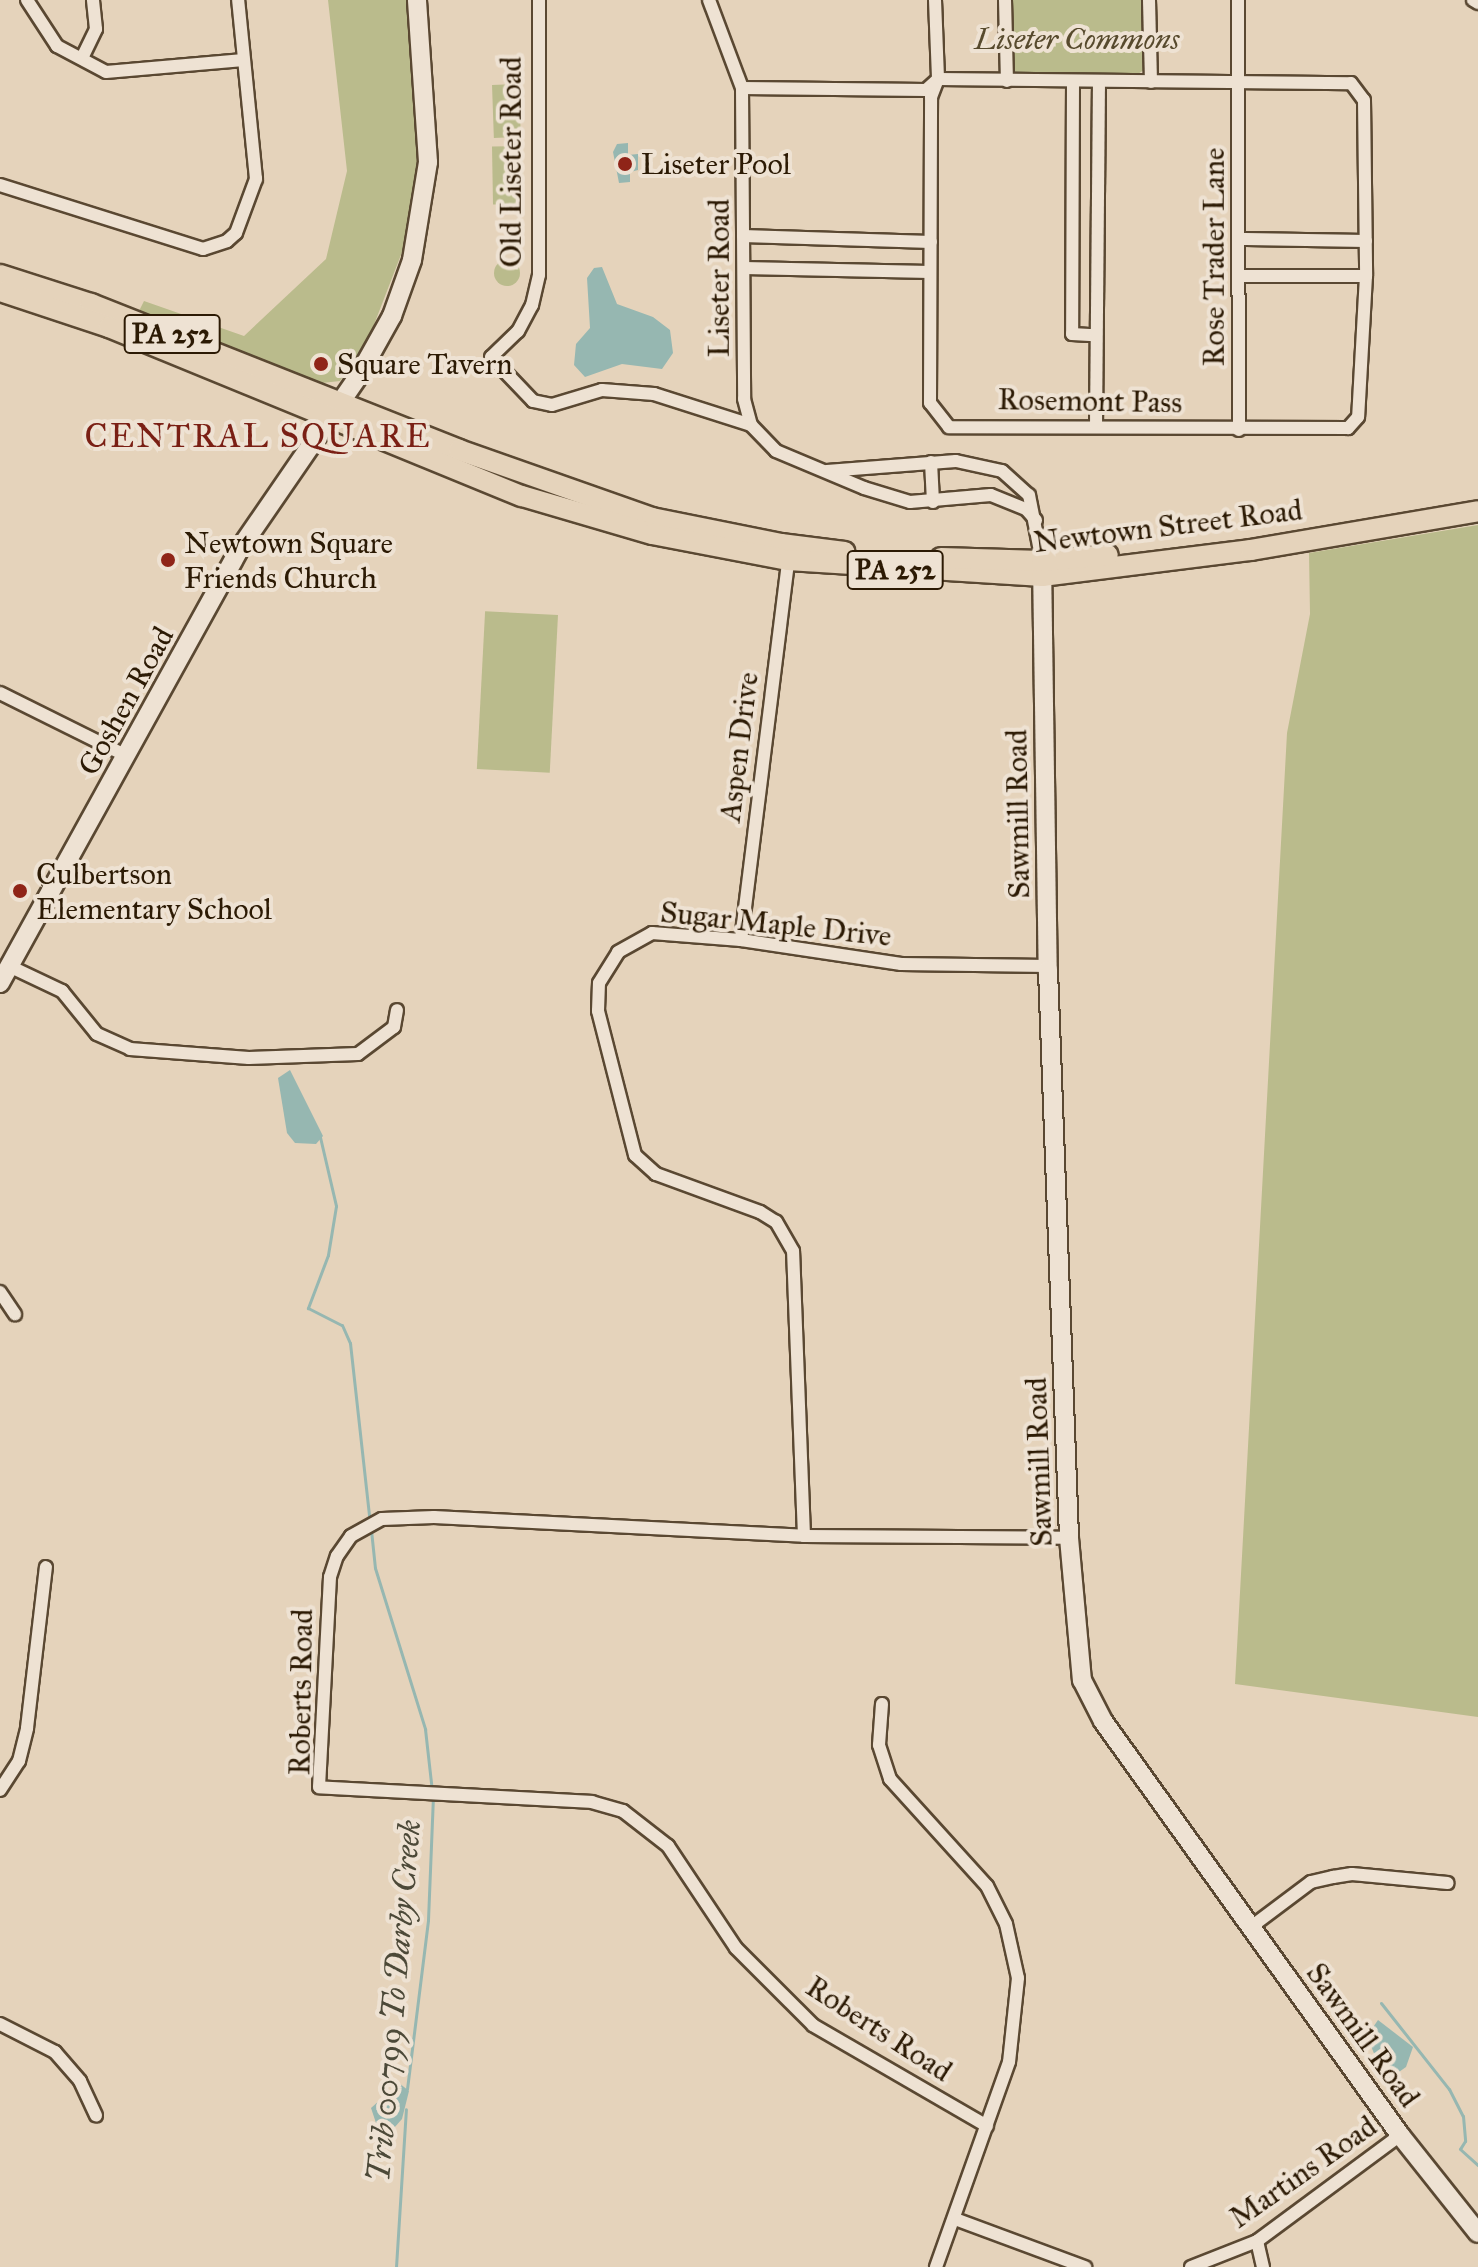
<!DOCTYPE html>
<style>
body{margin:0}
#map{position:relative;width:1478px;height:2267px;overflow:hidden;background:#e5d3bb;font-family:"IM FELL Great Primer",serif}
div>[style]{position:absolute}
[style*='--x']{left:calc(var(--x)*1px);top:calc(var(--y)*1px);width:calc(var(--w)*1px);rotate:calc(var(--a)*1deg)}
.green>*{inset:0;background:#babb8c;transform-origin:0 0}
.round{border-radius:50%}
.water>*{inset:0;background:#96b7b1}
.stream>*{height:3px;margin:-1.5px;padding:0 1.5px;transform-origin:1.5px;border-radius:1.5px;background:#96b7b1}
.roads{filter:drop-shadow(2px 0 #5a4832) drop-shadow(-2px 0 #5a4832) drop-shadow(0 2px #5a4832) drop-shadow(0 -2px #5a4832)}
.street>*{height:12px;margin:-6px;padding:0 6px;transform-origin:6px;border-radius:6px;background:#eee2d3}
.secondary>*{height:18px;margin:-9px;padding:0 9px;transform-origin:9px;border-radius:9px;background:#eee2d3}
.primary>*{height:20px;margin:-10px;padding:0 10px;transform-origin:10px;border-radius:10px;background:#e5d3bb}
.dots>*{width:22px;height:22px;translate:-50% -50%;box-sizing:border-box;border:4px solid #eee2d3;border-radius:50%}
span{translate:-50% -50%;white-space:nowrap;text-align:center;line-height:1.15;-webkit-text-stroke:8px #eee2d3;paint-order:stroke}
.shield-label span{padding:2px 6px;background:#eee2d3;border:2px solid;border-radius:6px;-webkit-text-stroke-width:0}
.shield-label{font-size:28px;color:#2c1a04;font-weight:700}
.park-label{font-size:30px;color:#574a2d;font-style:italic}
.street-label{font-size:30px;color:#2c1a04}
.poi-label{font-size:30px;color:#2c1a04}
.left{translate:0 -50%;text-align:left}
.water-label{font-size:32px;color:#4c4938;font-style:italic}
.quarter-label{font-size:34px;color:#7a1f14;letter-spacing:2px}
</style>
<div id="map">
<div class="green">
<i style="clip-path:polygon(328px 0,409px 0,424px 144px,404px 247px,370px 335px,340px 381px,322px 383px,139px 311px,144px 301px,244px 336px,326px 259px,347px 171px)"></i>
<i style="clip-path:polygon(1010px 0,1143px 0,1144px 70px,1133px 77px,1014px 73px)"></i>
<i style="left:519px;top:84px;width:53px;height:27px;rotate:88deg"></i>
<i style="left:522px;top:146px;width:58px;height:30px;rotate:89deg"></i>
<i class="round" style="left:494px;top:260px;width:26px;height:26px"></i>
<i style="clip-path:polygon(1478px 525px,1478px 1717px,1235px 1684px,1287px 733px,1310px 614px,1309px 553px)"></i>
<i style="left:558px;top:615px;width:158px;height:73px;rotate:93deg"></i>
</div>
<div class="water">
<i style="clip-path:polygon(628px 143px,628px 155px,638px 154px,638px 170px,630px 172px,630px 182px,619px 183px,613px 152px,617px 144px)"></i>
<i style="clip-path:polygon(602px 267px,617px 304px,653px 317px,670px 330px,673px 353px,662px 369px,622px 364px,585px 377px,574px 365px,576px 344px,590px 328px,587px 278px,594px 268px)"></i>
<i style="clip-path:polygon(290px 1070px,323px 1136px,316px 1144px,295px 1143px,287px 1133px,278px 1078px)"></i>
<i style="clip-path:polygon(1378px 2020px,1413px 2047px,1406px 2067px,1389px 2079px,1383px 2076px,1367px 2036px)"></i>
<i style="clip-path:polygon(399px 2083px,409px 2091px,402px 2119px,394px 2128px,378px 2129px,371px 2108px)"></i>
</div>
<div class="stream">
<i style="--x:320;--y:1137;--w:71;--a:76.9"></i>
<i style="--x:336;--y:1206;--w:50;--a:99.3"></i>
<i style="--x:328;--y:1255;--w:57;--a:110.7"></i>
<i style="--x:308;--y:1308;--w:38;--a:27"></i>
<i style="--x:342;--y:1325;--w:20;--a:66"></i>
<i style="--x:350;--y:1343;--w:181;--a:83.7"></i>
<i style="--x:371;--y:1530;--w:38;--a:84"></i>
<i style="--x:375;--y:1568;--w:169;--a:72.7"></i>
<i style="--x:425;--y:1729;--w:62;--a:83.6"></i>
<i style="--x:1381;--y:2003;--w:110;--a:51.7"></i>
<i style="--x:1449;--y:2089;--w:30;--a:63"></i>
<i style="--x:1463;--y:2116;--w:25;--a:85"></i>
<i style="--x:1465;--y:2141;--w:9;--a:122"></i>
<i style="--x:1460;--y:2149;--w:24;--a:42"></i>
<i style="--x:407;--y:2089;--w:170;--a:-82.9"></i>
<i style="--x:428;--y:1920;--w:122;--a:-87.7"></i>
<i style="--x:396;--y:2267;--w:158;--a:-86.4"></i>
</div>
<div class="roads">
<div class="street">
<i style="--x:27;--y:0;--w:55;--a:56.9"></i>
<i style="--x:57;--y:46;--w:55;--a:28"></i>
<i style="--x:106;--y:72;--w:138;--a:-5"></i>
<i style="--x:539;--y:0;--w:275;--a:90"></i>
<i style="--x:539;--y:275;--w:31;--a:103"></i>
<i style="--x:532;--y:305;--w:30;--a:118"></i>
<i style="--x:518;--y:331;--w:37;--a:136"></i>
<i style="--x:491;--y:357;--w:61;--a:46.3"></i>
<i style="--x:533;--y:401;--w:19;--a:12"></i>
<i style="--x:552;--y:405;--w:52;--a:-16.7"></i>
<i style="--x:602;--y:390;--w:52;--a:4.4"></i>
<i style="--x:654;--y:394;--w:102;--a:17.7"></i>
<i style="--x:709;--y:0;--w:94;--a:69.4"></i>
<i style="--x:742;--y:88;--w:311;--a:89.6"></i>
<i style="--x:744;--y:399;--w:27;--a:75"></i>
<i style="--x:751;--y:425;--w:36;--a:46"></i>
<i style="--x:776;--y:451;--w:95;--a:22.8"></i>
<i style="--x:864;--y:488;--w:48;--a:16.9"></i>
<i style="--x:910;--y:502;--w:81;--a:-4.9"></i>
<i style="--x:991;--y:495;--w:38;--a:22"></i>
<i style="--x:1026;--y:509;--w:15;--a:48"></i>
<i style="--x:935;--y:0;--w:79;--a:87.8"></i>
<i style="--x:1005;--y:0;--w:81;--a:88.6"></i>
<i style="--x:1149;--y:0;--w:82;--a:88.6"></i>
<i style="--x:1238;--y:0;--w:430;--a:89.9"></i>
<i style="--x:1473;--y:0;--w:6;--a:31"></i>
<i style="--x:82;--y:58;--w:32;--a:-64"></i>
<i style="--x:96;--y:29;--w:29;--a:-96"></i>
<i style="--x:938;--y:79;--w:413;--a:0.6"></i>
<i style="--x:1351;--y:83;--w:21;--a:53"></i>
<i style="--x:1364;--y:100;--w:176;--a:89.3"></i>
<i style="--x:1366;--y:276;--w:141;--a:93.2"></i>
<i style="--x:1358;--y:417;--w:15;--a:132"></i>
<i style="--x:1348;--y:428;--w:399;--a:-179.9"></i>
<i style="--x:949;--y:427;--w:31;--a:-128"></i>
<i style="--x:930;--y:403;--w:306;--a:-89.8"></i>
<i style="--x:931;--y:97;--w:19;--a:-69"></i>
<i style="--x:1073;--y:83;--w:251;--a:90.2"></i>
<i style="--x:1072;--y:334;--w:22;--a:3"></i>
<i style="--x:742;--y:88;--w:184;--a:0.6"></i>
<i style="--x:926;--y:90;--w:13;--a:-42"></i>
<i style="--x:0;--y:185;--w:213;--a:17.5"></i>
<i style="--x:203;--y:249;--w:25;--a:-18"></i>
<i style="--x:227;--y:241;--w:12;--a:-42"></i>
<i style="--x:236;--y:233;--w:58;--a:-69.7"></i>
<i style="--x:256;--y:179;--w:180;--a:-95.7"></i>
<i style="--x:743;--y:236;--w:188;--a:1.8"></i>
<i style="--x:1241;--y:239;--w:125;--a:0.9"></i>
<i style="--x:744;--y:268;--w:186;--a:1.2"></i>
<i style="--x:1240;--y:276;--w:126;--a:0"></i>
<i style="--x:1096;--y:425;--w:342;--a:-89.5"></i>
<i style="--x:931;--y:462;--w:40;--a:87.1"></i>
<i style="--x:827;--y:471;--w:129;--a:-4.4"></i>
<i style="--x:956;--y:461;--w:47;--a:12.3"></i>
<i style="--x:1002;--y:471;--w:36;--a:42"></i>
<i style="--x:1029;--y:495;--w:67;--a:78.9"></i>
<i style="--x:0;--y:693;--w:142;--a:26.4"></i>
<i style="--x:741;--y:940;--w:383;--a:-82.9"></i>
<i style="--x:9;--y:966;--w:59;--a:25.3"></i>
<i style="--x:62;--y:991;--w:55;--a:50.9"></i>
<i style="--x:97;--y:1034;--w:36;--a:24"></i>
<i style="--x:130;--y:1049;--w:119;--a:4.3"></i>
<i style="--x:249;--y:1058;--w:109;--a:-2.1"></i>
<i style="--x:358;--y:1054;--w:45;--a:-36.9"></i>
<i style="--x:394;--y:1027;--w:17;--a:-80"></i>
<i style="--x:0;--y:1292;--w:27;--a:56"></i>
<i style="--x:804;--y:1536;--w:285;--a:-92.2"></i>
<i style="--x:793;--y:1251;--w:34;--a:-120"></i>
<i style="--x:776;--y:1222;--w:19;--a:-148"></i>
<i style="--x:760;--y:1212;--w:111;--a:-159.9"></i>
<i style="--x:656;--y:1174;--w:28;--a:-138"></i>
<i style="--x:635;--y:1155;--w:149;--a:-104.4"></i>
<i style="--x:598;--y:1011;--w:28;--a:-88"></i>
<i style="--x:599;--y:983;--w:36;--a:-58"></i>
<i style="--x:618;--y:952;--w:39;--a:-29"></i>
<i style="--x:652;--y:933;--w:89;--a:4.5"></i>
<i style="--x:741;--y:940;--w:162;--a:8.5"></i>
<i style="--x:901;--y:964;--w:147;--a:0.8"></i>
<i style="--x:882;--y:1704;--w:41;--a:94.2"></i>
<i style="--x:879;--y:1745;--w:36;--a:72"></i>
<i style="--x:890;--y:1779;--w:144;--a:47.8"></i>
<i style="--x:987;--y:1886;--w:42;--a:63.4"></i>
<i style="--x:1006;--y:1924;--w:55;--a:77.5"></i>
<i style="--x:1018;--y:1978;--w:84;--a:96.1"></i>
<i style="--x:1009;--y:2062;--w:218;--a:109.6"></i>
<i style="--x:0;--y:1790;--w:35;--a:-57"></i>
<i style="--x:19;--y:1761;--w:34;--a:-76"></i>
<i style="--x:27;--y:1728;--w:162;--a:-83.3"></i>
<i style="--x:1251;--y:1927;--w:75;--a:-36.9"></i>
<i style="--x:1311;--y:1882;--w:23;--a:-13"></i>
<i style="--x:1333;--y:1877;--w:19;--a:-9"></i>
<i style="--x:1352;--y:1874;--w:96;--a:5.4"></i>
<i style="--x:0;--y:2024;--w:62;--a:27"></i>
<i style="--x:55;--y:2052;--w:38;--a:49"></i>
<i style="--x:80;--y:2081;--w:38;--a:65"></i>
<i style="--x:987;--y:2126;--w:201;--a:-149.9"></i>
<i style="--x:813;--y:2025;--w:109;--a:-135"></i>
<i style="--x:736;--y:1948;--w:123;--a:-123.7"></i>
<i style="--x:668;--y:1846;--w:57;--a:-142.1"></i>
<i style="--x:623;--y:1811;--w:32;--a:-164"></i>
<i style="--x:592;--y:1802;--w:273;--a:-176.9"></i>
<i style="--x:319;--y:1787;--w:210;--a:-87"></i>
<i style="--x:330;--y:1577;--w:22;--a:-72"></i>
<i style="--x:337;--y:1556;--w:24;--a:-55"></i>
<i style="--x:351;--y:1536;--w:35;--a:-29"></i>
<i style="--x:382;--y:1519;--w:52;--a:-2.2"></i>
<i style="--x:434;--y:1517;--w:370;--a:2.9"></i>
<i style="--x:804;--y:1536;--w:265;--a:0.4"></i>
<i style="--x:955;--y:2219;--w:139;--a:20.3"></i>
<i style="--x:1257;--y:2241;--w:27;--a:77"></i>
<i style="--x:1191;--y:2267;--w:71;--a:-21.5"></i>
<i style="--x:1257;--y:2241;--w:178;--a:-36.5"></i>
</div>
<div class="secondary">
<i style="--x:1042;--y:561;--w:409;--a:89.2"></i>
<i style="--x:1048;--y:970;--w:568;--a:87.88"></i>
<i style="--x:1069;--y:1538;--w:143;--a:84.8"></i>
<i style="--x:1082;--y:1680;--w:46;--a:62.9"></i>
<i style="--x:1103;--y:1721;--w:510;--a:54.34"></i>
<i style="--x:1400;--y:2135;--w:125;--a:51.5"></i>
<i style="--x:0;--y:983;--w:498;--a:-61.1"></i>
<i style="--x:241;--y:547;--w:209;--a:-55.5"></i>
<i style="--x:359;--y:375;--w:68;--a:-60.8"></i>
<i style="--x:392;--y:316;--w:59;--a:-70.3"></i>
<i style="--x:412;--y:260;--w:99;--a:-80.7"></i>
<i style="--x:428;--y:162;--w:162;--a:-93.9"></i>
</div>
<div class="primary">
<i style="--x:0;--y:275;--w:96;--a:17.7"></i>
<i style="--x:91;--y:304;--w:396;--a:21.6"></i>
<i style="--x:459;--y:450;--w:205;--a:19.4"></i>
<i style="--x:652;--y:518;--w:132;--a:11.4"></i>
<i style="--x:781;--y:544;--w:64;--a:7.1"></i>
<i style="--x:0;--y:291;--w:115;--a:18.3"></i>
<i style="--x:109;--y:327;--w:446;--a:22.3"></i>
<i style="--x:522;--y:496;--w:135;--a:16.3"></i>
<i style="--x:652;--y:534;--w:138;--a:10.8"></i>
<i style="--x:788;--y:560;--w:255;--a:3.6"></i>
<i style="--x:1042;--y:576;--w:211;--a:-7.1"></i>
<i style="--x:1251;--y:550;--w:230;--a:-9.7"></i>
<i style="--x:941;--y:558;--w:101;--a:1.7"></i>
<i style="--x:1042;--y:561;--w:66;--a:-5.2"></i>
</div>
</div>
<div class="dots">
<i style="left:625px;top:164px;background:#8f2418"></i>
<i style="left:321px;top:364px;background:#8f2418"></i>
<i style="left:168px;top:560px;background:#8f2418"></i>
<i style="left:20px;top:891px;background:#8f2418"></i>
</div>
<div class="shield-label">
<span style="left:172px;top:334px">PA 252</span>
<span style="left:895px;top:570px">PA 252</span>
</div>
<div class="park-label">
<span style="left:1077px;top:39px">Liseter Commons</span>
</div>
<div class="street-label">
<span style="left:511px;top:162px;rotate:-90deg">Old Liseter Road</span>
<span style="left:1214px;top:257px;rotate:-90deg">Rose Trader Lane</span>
<span style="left:719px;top:278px;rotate:-90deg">Liseter Road</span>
<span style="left:1090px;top:401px;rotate:1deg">Rosemont Pass</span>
<span style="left:1168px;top:526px;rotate:-7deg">Newtown Street Road</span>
<span style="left:126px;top:701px;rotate:-61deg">Goshen Road</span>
<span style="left:739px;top:747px;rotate:-83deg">Aspen Drive</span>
<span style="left:1018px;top:814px;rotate:-91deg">Sawmill Road</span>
<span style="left:776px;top:924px;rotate:6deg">Sugar Maple Drive</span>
<span style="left:1039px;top:1462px;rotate:-92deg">Sawmill Road</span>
<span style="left:301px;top:1692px;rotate:-89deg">Roberts Road</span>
<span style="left:879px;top:2029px;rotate:33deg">Roberts Road</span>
<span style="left:1363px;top:2035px;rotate:54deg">Sawmill Road</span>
<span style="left:1303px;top:2172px;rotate:-35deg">Martins Road</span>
</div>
<div class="poi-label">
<span class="left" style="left:641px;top:164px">Liseter Pool</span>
<span class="left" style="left:337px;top:364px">Square Tavern</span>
<span class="left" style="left:184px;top:560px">Newtown Square<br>Friends Church</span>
<span class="left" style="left:36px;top:891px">Culbertson<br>Elementary School</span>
</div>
<div class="water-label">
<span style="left:395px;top:2001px;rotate:-85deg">Trib 00799 To Darby Creek</span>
</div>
<div class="quarter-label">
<span style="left:258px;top:436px">CENTRAL SQUARE</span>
</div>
</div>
